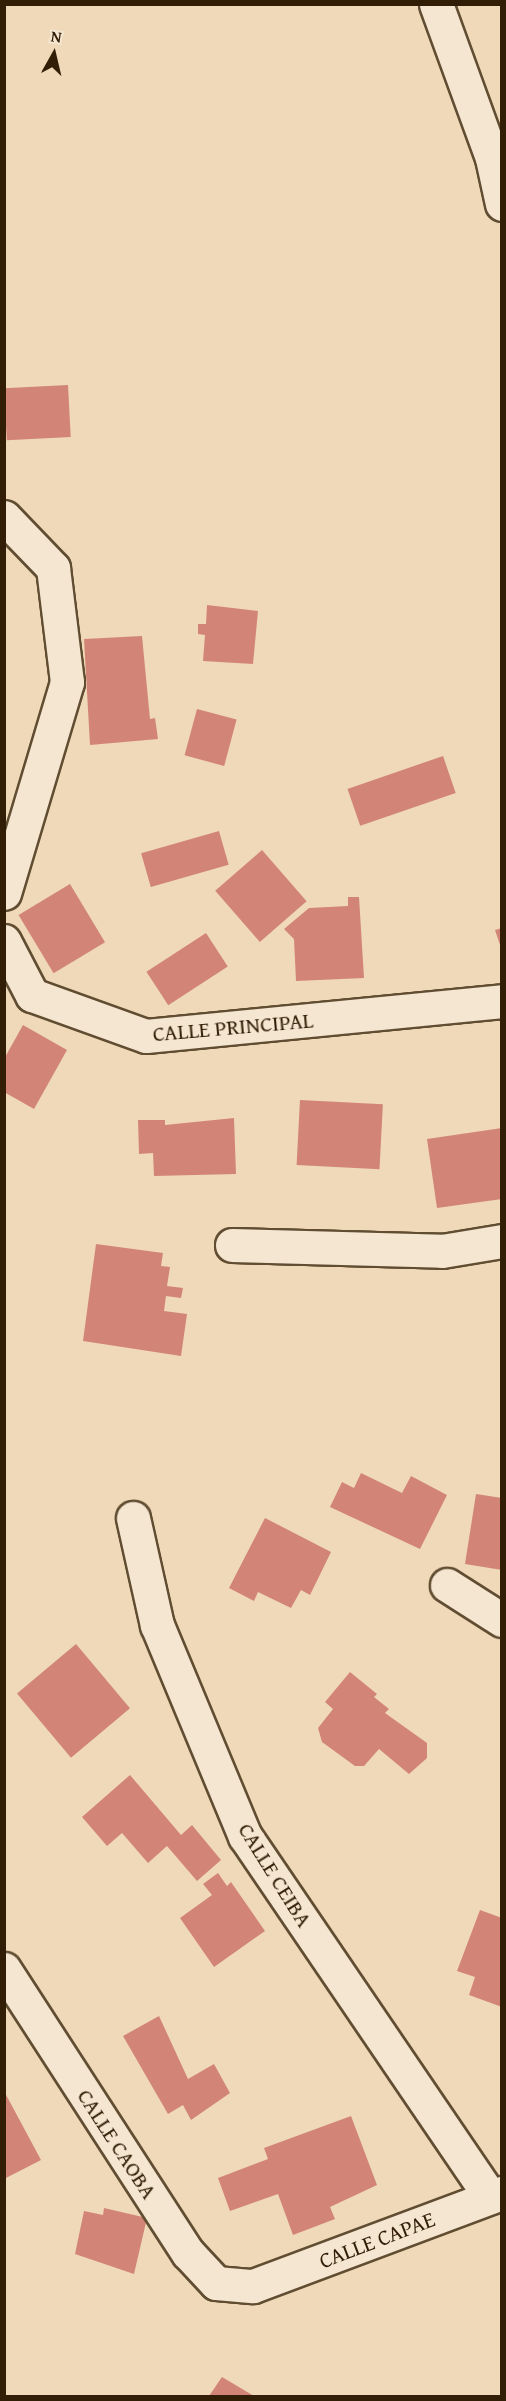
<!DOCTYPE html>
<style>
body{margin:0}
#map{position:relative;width:506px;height:2401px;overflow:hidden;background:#efd9b8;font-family:"Gentium Book Plus",serif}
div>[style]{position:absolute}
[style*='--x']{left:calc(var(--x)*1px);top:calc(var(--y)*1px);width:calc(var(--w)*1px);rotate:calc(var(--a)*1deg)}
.building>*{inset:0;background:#d28576;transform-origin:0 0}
.roads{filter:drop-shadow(2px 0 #614d32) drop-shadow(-2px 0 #614d32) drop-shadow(0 2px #614d32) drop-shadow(0 -2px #614d32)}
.minor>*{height:33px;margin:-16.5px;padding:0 16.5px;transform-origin:16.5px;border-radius:16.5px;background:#f5e6d1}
span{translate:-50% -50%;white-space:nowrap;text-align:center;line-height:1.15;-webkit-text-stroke:6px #f5e6d1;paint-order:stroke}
.street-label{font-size:22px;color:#321e06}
.frame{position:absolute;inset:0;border:6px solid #321e06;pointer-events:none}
.north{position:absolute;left:24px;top:24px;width:60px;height:60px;-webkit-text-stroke:4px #f5e6d1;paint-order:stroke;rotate:8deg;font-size:16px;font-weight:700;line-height:24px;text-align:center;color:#321e06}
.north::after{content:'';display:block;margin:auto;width:21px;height:27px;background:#321e06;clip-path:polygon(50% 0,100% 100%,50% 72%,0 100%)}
</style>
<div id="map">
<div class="building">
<i style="left:68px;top:385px;width:52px;height:64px;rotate:87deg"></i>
<i style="clip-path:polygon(207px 605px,258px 611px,253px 664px,203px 661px,205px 635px,198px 634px,198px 624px,206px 624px)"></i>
<i style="clip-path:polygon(142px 636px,150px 719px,155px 718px,158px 739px,90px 745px,84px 639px)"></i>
<i style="left:197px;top:709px;width:41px;height:48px;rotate:15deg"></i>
<i style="left:443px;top:756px;width:39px;height:101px;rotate:71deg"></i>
<i style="left:219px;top:831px;width:35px;height:81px;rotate:74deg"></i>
<i style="left:262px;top:850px;width:68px;height:62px;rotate:49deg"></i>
<i style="left:70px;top:884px;width:68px;height:60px;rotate:59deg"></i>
<i style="clip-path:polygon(348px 897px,359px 897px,364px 978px,296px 981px,294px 939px,284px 929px,309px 908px,348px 906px)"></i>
<i style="clip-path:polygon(502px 928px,502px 948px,501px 948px,495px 930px)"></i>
<i style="left:206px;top:933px;width:40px;height:71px;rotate:57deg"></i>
<i style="clip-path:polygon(23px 1025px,67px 1050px,34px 1109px,4px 1092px,4px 1059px)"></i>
<i style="left:300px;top:1100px;width:83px;height:65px;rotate:3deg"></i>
<i style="clip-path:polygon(234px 1118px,236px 1174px,154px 1176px,153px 1153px,139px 1154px,138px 1120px,165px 1120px,165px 1125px)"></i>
<i style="clip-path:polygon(502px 1128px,502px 1199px,437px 1208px,427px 1139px)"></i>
<i style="clip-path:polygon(96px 1244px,163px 1253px,161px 1266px,170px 1267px,167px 1286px,183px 1288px,181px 1298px,166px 1296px,164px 1311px,187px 1314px,181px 1356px,83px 1341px)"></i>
<i style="clip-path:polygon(361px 1473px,402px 1493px,411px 1476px,447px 1495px,420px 1549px,330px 1507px,342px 1482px,354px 1488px)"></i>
<i style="clip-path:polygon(476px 1494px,502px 1498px,502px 1570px,465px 1564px)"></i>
<i style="clip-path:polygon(265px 1518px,331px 1552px,310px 1595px,301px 1590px,291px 1608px,258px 1592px,254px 1601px,229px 1588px)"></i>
<i style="left:76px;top:1644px;width:84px;height:77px;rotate:50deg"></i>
<i style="clip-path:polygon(350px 1672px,377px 1694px,374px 1697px,389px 1709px,385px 1713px,427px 1743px,427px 1758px,409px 1774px,379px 1749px,364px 1766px,355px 1766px,322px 1742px,318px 1728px,333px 1709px,325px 1702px)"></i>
<i style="clip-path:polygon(130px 1775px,181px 1835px,192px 1825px,221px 1860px,197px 1881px,167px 1846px,148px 1863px,122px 1833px,107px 1846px,82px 1817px)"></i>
<i style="clip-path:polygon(218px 1873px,227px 1886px,231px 1882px,265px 1931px,214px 1967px,180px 1918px,212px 1895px,203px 1884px)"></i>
<i style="clip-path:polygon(480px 1910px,502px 1918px,502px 2007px,469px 1995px,475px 1977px,457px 1971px)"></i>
<i style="clip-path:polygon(159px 2016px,188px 2079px,214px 2064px,230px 2093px,191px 2120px,183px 2105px,168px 2114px,123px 2036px)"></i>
<i style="clip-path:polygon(4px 2091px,41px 2160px,4px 2179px)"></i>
<i style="clip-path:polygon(351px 2116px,377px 2185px,330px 2207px,335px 2219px,293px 2235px,278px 2194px,230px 2211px,218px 2178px,268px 2159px,264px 2148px)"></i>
<i style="clip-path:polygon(104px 2208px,147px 2218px,134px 2274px,75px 2254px,84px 2211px,103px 2215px)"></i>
<i style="clip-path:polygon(222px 2377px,254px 2396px,209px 2396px)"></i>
</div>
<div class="roads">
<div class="minor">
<i style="--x:436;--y:4;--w:164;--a:70"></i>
<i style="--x:492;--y:158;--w:47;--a:77.7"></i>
<i style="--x:4;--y:517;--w:71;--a:46.1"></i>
<i style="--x:53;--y:568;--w:115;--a:83"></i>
<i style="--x:67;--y:682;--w:220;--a:106.6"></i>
<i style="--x:4;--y:941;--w:61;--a:62.6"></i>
<i style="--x:32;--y:995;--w:121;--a:19.8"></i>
<i style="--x:146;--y:1036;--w:358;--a:-5.6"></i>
<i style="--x:232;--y:1245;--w:210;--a:1.6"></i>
<i style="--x:442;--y:1251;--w:61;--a:-9.5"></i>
<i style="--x:133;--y:1518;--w:110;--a:77.4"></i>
<i style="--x:157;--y:1625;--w:229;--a:67.4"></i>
<i style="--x:245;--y:1836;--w:436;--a:55.8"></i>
<i style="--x:447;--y:1585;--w:65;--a:32.5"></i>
<i style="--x:4;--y:1969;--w:338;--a:57.1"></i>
<i style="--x:188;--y:2253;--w:41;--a:47"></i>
<i style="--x:216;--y:2283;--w:37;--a:5"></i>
<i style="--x:253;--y:2286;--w:266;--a:-20.5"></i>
</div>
</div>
<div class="street-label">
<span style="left:233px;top:1027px;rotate:-5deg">CALLE PRINCIPAL</span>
<span style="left:275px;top:1875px;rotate:58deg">CALLE CEIBA</span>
<span style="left:117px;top:2144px;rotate:57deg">CALLE CAOBA</span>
<span style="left:377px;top:2240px;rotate:-21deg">CALLE CAPAE</span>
</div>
<div class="frame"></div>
<div class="north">N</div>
</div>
